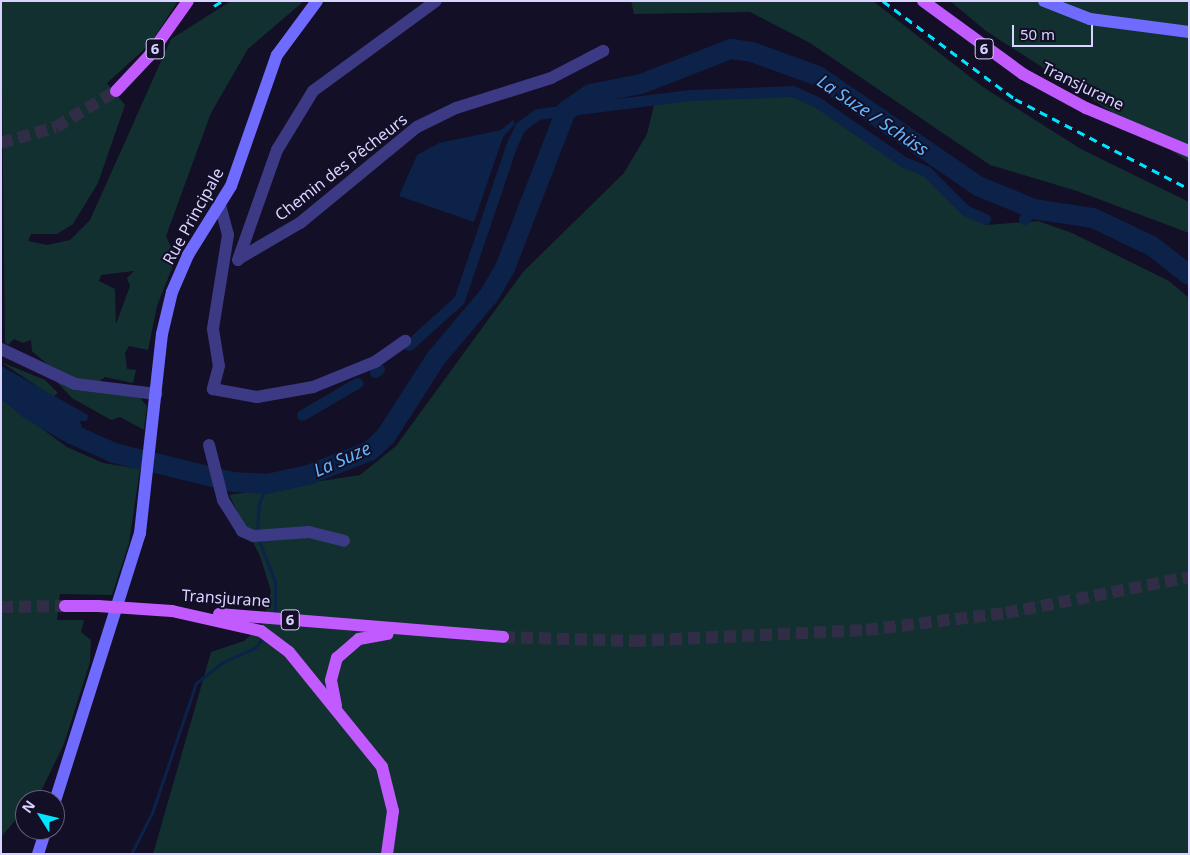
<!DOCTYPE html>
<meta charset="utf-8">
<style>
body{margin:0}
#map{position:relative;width:1190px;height:855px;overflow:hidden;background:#130f26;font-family:"Noto Sans",sans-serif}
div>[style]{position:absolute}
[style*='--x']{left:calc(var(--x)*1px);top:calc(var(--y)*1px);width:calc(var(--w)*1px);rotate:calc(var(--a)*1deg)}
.green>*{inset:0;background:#12302f}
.water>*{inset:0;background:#0c2248}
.stream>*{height:3px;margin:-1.5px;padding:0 1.5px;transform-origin:1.5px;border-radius:1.5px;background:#0c2248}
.canal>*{height:11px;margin:-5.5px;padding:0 5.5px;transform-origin:5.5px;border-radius:5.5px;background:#0c2248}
.river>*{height:20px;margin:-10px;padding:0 10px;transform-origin:10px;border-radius:10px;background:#0c2248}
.primary-tunnel>*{height:12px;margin-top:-6px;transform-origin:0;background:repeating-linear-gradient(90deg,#312d47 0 12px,transparent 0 18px)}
.street>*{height:12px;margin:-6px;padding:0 6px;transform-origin:6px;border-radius:6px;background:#3d3a85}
.secondary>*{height:12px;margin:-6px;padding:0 6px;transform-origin:6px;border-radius:6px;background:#6f6bff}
.primary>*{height:12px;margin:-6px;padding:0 6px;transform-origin:6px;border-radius:6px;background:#c25bff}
.rail>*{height:3px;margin-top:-1.5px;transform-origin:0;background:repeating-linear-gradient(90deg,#00e5ff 0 8px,transparent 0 14px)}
.primary-bridge>*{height:12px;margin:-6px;padding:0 6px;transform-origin:6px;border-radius:6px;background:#c25bff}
span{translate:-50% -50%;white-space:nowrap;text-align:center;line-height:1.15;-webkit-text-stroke:4px #130f26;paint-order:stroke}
.shield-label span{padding:1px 4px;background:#130f26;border:1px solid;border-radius:4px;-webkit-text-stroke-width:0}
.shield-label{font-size:15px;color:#d9d4ff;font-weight:700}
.street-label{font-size:16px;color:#d9d4ff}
.water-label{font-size:18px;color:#62b6ff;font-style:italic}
.frame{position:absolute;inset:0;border:2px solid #d9d4ff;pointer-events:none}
.north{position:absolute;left:15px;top:790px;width:50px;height:50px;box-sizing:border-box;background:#130f26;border:1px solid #625e7d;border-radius:50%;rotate:306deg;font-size:14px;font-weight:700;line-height:20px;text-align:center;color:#d9d4ff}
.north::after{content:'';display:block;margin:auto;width:18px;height:22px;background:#00e5ff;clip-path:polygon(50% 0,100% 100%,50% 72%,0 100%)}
.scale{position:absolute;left:1012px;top:25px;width:81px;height:22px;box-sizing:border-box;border:2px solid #d9d4ff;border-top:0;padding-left:6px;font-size:15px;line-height:18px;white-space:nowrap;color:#d9d4ff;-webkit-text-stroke:4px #130f26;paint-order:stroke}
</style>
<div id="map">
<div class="green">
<i style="clip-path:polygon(evenodd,1px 1px,178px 1px,150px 44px,107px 83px,125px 105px,98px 183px,73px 224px,57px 234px,31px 234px,28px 241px,47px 245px,70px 240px,90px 220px,171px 39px,231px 1px,304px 1px,248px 49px,211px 113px,166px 236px,176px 258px,157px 306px,148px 350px,129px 346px,125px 353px,127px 369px,136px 370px,133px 383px,105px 377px,93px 386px,47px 364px,32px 351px,31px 340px,23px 343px,14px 339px,8px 345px,5px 342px,1px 1px,134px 271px,127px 278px,130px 286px,116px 324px,115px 289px,99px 281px,101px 275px,134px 271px)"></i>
<i style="clip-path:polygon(631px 1px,873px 1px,983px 87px,1081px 149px,1189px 202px,1189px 233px,1077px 191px,990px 165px,810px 43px,750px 12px,634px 14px)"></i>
<i style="clip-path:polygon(950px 1px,1189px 1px,1189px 162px,986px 31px)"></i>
<i style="clip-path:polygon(765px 90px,811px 102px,836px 115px,927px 173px,959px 210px,986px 225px,1038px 221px,1072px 233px,1169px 281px,1189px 298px,1189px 854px,153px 854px,211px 652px,244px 641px,263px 624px,271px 591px,260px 556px,229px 495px,360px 475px,396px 446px,523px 272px,624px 173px,647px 134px,654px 105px)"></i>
<i style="clip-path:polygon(1px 362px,45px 380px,58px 393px,53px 397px)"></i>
<i style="clip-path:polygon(55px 380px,74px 390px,140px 398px,147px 406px,144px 430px,120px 417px,111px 420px,72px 398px)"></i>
<i style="clip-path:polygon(1px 399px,67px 447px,103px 463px,140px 469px,129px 543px,112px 595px,60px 594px,57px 620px,84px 620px,81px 632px,91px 640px,90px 662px,64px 744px,42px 789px,32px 800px,25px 800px,25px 809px,1px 837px)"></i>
</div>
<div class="water">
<i style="clip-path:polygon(513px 120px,515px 124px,503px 137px,474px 222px,399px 196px,417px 155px,439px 143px,501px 130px)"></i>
<i style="clip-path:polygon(1px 366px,88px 415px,87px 421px,79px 421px,82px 426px,63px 441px,24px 418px,1px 399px)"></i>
</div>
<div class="stream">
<i style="--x:257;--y:532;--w:29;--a:-86"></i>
<i style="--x:259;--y:503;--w:21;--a:-67"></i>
<i style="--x:258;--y:538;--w:47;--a:68.9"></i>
<i style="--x:275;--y:582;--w:34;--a:90"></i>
<i style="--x:131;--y:854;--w:46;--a:-62.9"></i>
<i style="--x:152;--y:813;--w:137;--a:-71.3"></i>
<i style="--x:196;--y:683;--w:34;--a:-38"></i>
<i style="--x:223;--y:662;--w:36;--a:-24"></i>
<i style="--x:256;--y:647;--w:14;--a:-54"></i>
</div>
<div class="canal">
<i style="--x:1024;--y:219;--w:14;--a:-45"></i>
<i style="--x:409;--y:345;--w:67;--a:-42"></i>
<i style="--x:459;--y:300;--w:163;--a:-71.3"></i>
<i style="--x:511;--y:146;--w:21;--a:-65"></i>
<i style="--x:520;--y:127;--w:21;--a:-37"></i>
<i style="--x:537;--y:114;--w:154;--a:-7.1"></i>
<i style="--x:690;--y:95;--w:103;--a:-2.2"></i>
<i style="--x:793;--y:91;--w:26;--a:25"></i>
<i style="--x:817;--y:102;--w:106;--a:34.6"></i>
<i style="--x:904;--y:162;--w:24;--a:22"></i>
<i style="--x:926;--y:171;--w:55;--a:45"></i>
<i style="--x:965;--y:210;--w:22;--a:24"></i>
<i style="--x:375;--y:372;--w:5;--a:-37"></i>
<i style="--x:302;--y:415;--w:64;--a:-30.2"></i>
</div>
<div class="river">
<i style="--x:52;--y:415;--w:28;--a:44"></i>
<i style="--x:72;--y:434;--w:46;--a:24.3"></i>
<i style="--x:114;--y:453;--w:122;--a:13.7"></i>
<i style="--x:233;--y:482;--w:34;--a:3"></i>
<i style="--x:267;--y:484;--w:42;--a:-12.4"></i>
<i style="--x:308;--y:475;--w:66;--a:-21.2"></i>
<i style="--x:370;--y:451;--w:22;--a:-43"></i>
<i style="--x:386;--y:436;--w:93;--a:-57.3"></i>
<i style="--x:436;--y:358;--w:84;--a:-49.8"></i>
<i style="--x:490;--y:294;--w:30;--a:-60"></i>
<i style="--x:505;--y:268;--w:168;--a:-68.8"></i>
<i style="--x:566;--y:111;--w:29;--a:-35"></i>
<i style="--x:590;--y:94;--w:52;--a:-11.1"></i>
<i style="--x:641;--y:84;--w:97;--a:-21.3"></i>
<i style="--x:731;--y:49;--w:21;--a:8"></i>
<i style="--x:752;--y:52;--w:70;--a:20"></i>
<i style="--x:818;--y:76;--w:194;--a:34.5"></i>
<i style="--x:978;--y:186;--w:61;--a:22.3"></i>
<i style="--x:1034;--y:209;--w:60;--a:8.7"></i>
<i style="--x:1093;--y:218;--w:65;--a:25.4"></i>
<i style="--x:1152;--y:246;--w:47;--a:38.1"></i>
</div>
<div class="primary-tunnel">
<i style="--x:1;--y:143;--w:57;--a:-16.2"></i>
<i style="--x:56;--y:127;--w:70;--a:-31"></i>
<i style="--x:1;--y:607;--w:64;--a:-0.9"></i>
<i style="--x:503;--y:637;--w:131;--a:1.7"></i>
<i style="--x:634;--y:641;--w:232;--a:-2.7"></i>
<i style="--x:866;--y:630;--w:141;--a:-6.9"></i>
<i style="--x:1006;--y:613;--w:187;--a:-11.1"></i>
</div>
<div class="street">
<i style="--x:220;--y:205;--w:31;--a:75"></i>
<i style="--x:228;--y:235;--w:95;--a:99.1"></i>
<i style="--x:213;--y:329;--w:37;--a:81"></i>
<i style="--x:219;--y:366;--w:24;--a:105"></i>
<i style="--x:213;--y:389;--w:45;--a:10.3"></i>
<i style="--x:257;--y:397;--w:57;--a:-10.1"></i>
<i style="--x:313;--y:387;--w:67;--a:-22"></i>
<i style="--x:375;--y:362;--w:37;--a:-35"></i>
<i style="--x:240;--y:258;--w:69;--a:-30.3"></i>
<i style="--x:300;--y:223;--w:151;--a:-39.4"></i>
<i style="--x:417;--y:127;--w:43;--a:-26"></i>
<i style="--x:456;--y:108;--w:100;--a:-17.5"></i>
<i style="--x:551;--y:78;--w:59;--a:-27.4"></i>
<i style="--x:238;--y:260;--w:117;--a:-70.5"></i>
<i style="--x:277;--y:150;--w:69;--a:-58.6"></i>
<i style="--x:313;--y:91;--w:152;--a:-36.2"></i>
<i style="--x:1;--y:349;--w:82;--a:25.3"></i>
<i style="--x:75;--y:384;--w:82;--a:7"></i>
<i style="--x:209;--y:445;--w:57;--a:75.7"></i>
<i style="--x:223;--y:500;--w:36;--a:58"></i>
<i style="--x:242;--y:531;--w:12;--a:24"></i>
<i style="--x:253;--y:536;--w:56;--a:-4.1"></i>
<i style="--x:309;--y:532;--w:36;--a:14"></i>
</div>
<div class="secondary">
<i style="--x:1044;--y:1;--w:49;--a:21.4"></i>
<i style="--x:1090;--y:19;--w:100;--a:7.5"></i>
<i style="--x:55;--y:801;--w:281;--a:-72.4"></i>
<i style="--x:140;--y:533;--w:200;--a:-83.7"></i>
<i style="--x:162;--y:334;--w:43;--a:-76.6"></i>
<i style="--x:172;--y:292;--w:40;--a:-66.6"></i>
<i style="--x:188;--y:255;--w:81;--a:-58.1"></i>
<i style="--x:231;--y:186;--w:139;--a:-70.7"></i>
<i style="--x:277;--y:55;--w:67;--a:-53.5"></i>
<i style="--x:38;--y:854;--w:25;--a:-72"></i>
</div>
<div class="primary">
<i style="--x:923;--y:1;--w:124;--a:36.1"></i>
<i style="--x:1023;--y:74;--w:72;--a:28.4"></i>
<i style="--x:1086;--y:108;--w:112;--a:22.7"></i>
<i style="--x:116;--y:91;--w:48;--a:-46.7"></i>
<i style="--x:149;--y:56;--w:67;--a:-54.7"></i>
<i style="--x:65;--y:606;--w:33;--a:0"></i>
<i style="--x:172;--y:611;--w:91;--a:12.7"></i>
<i style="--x:261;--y:631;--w:35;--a:37"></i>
<i style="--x:289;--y:652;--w:148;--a:51"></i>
<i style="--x:382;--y:767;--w:45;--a:76"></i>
<i style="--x:393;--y:811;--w:43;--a:97.9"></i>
<i style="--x:219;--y:614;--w:285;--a:4.6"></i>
<i style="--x:336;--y:706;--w:26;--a:-101"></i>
<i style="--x:331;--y:680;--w:23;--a:-75"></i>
<i style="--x:337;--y:658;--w:29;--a:-41"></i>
<i style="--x:359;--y:639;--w:29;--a:-10"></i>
</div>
<div class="rail">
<i style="--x:883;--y:1;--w:164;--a:36.6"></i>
<i style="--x:1015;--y:99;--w:196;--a:27.3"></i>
<i style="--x:214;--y:6;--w:9;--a:-32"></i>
</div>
<div class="primary-bridge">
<i style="--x:98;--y:606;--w:74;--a:3.9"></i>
</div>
<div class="shield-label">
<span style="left:155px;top:49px">6</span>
<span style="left:984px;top:49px">6</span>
<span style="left:290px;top:620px">6</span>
</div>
<div class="street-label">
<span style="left:1083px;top:86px;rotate:26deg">Transjurane</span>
<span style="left:341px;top:167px;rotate:-38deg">Chemin des Pêcheurs</span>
<span style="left:193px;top:216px;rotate:-61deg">Rue Principale</span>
<span style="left:226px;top:598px;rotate:4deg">Transjurane</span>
</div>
<div class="water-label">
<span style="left:873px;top:115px;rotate:34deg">La Suze / Schüss</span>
<span style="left:342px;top:459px;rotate:-24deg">La Suze</span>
</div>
<div class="frame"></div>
<div class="north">N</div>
<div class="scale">50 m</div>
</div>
